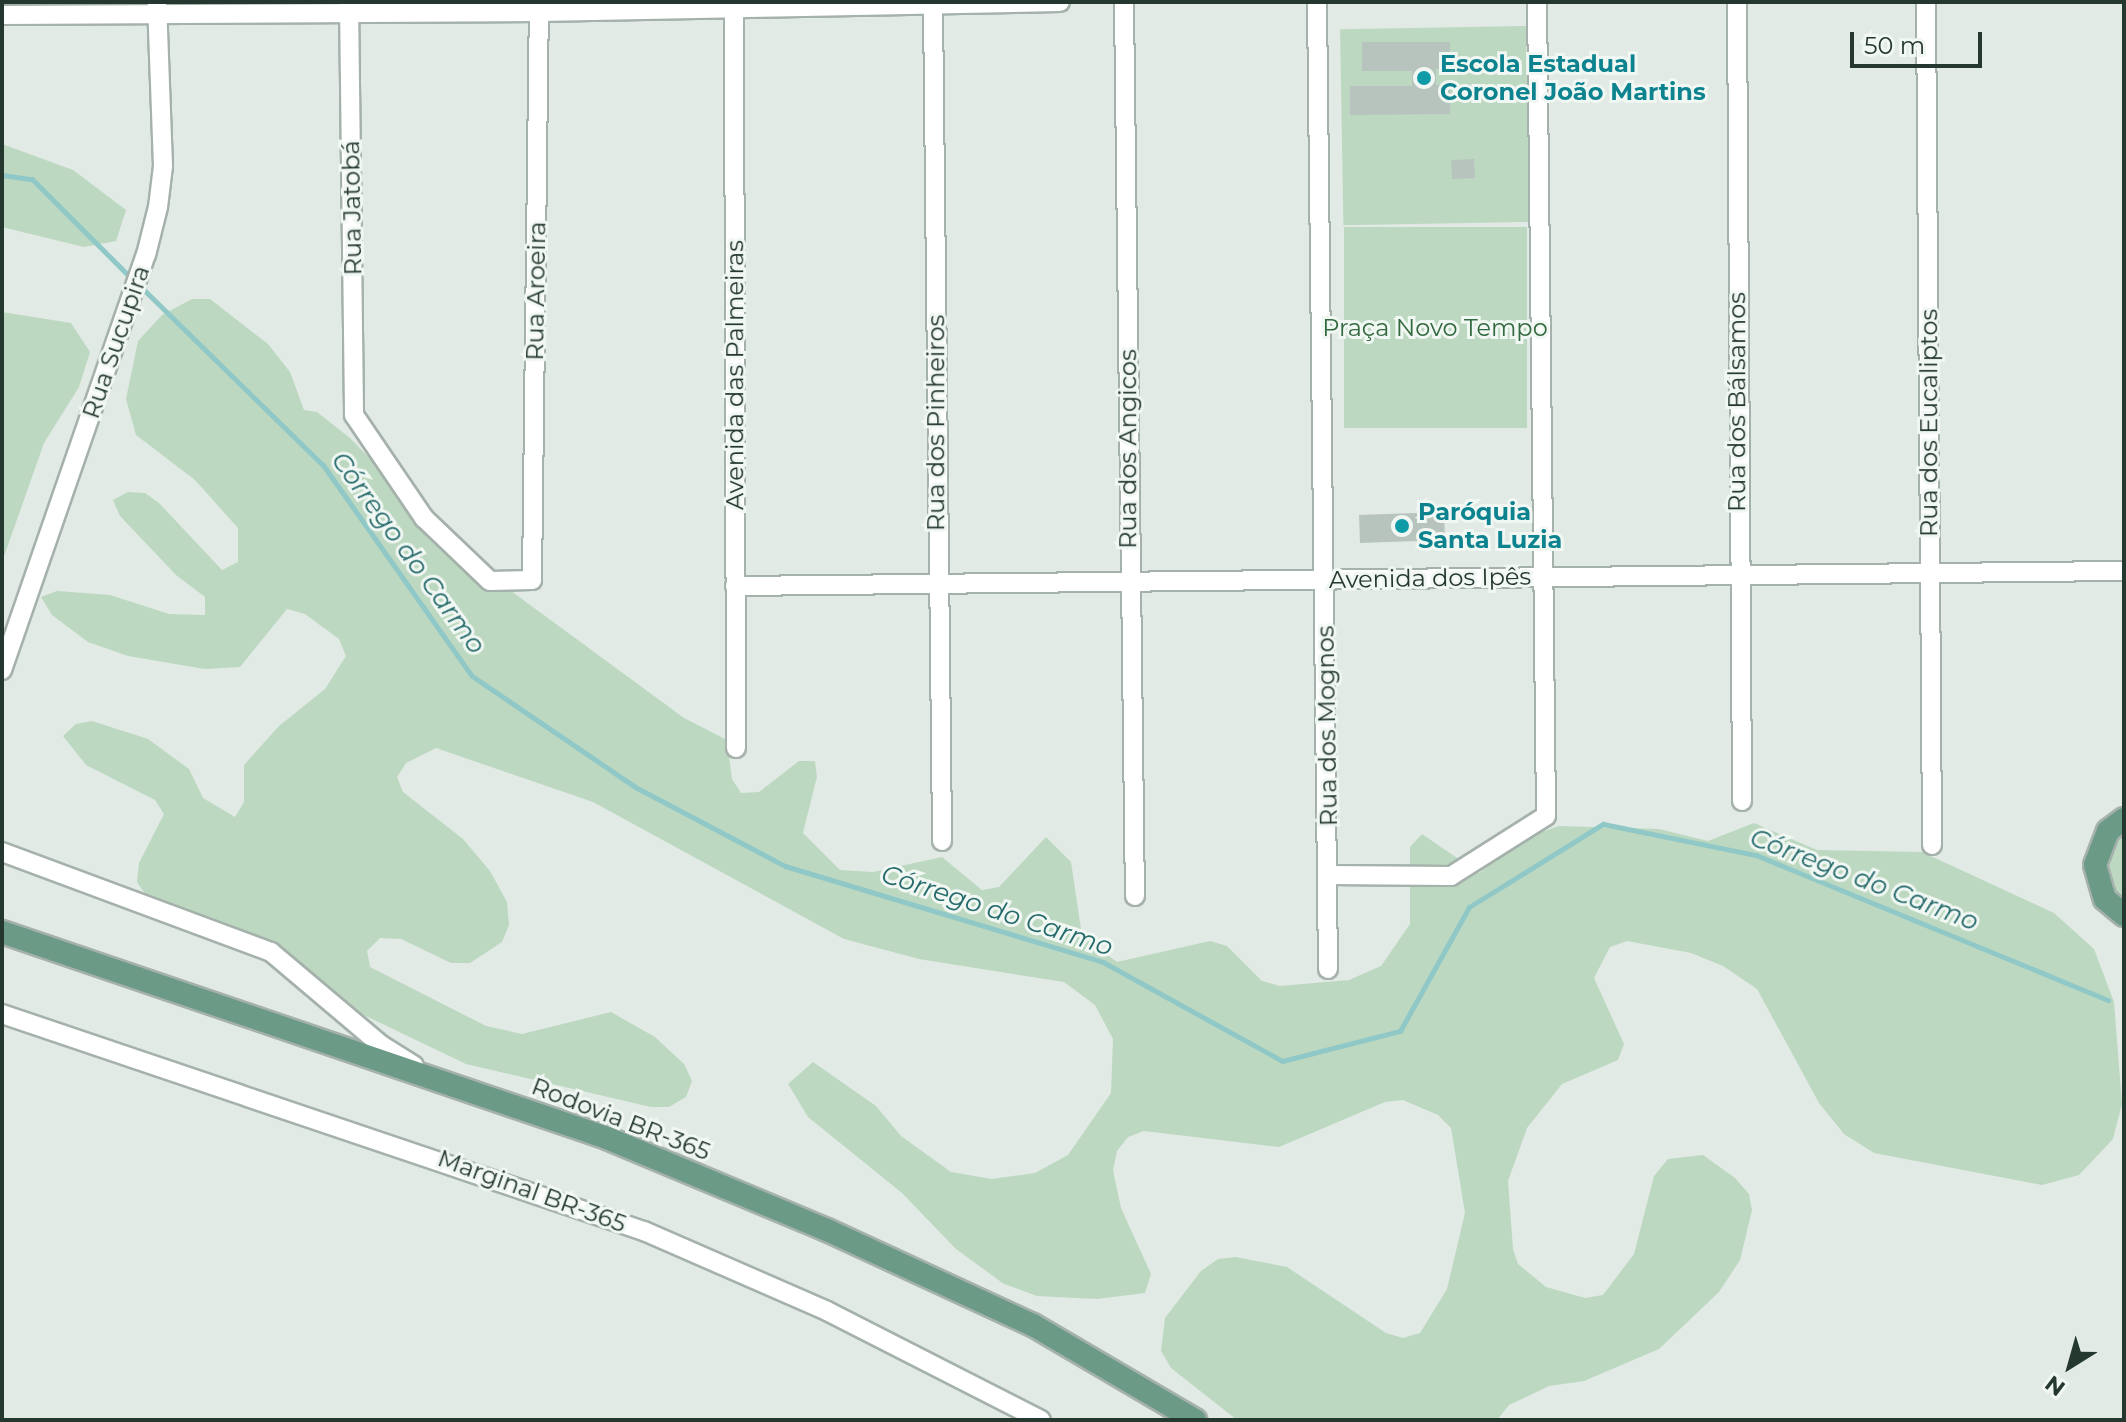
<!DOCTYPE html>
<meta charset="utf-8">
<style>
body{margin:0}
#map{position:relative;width:2126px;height:1422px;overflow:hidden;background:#e1eae5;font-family:Montserrat,sans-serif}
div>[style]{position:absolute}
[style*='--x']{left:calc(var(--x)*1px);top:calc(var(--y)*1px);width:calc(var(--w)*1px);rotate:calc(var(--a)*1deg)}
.green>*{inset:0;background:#bdd8c0;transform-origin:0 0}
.stream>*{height:5px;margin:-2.5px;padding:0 2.5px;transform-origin:2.5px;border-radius:2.5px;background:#90c8c8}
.building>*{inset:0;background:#b7c4bd;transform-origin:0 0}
.roads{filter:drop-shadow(2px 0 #a5b1ab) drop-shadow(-2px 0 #a5b1ab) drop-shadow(0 2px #a5b1ab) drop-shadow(0 -2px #a5b1ab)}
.minor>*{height:18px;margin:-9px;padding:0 9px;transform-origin:9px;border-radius:9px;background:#fff}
.major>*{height:22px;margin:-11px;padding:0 11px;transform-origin:11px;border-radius:11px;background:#6b9a87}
.dots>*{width:22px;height:22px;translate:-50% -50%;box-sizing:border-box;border:4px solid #f1f7f3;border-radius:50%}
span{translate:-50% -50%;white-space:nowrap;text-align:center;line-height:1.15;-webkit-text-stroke:6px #f1f7f3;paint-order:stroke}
.culture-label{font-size:24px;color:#0d838f;font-weight:700}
.left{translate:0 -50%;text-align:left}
.street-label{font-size:24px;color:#243830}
.park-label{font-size:24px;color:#336a40}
.water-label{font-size:26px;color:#266b6c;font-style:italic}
.frame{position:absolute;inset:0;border:4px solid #243830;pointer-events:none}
.north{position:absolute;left:2030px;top:1326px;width:80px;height:80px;-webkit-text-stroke:6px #f1f7f3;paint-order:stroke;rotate:217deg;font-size:22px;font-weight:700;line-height:32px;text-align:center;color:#243830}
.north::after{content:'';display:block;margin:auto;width:28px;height:36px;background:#243830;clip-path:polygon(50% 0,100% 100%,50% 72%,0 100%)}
.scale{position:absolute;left:1850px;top:32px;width:132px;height:36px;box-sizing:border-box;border:4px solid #243830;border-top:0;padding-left:10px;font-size:24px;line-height:28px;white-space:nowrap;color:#243830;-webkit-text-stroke:6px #f1f7f3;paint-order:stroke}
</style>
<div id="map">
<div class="green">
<i style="left:1526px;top:26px;width:196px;height:186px;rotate:89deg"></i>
<i style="clip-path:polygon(2px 144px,73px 170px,126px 210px,116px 241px,84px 247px,2px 227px)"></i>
<i style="left:1344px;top:227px;width:183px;height:201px"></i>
<i style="clip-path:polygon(192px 299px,210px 299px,268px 344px,290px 372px,304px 410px,317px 412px,350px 438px,466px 558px,684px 718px,727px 740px,732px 779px,741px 793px,759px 792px,799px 761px,815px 761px,817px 777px,803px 833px,840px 870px,873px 872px,942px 857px,982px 890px,999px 887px,1046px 837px,1071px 862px,1082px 936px,1117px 962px,1210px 941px,1227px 946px,1262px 981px,1280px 986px,1349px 980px,1381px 966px,1410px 924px,1410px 847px,1422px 834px,1479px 873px,1521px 839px,1559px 826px,1659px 829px,1708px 841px,1754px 823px,1817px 850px,1922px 852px,2054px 913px,2094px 949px,2114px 1002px,2122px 1104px,2113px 1139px,2079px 1175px,2042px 1185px,1874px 1153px,1844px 1134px,1819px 1103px,1757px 989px,1723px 966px,1691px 953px,1627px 941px,1610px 947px,1594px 978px,1624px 1044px,1618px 1060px,1562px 1084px,1527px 1128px,1508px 1181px,1513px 1249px,1518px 1264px,1546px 1287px,1585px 1298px,1603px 1295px,1634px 1254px,1654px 1176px,1668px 1159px,1703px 1155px,1735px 1178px,1749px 1194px,1752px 1210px,1740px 1260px,1719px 1292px,1659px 1349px,1584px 1381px,1549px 1386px,1509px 1405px,1497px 1420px,1237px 1420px,1171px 1368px,1161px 1351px,1165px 1318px,1201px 1271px,1218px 1259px,1235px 1257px,1287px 1267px,1386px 1333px,1403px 1338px,1420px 1333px,1447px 1289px,1465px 1213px,1451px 1128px,1438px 1115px,1403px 1100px,1385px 1102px,1279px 1147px,1144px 1131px,1128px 1137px,1117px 1151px,1113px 1170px,1121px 1208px,1151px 1274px,1145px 1293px,1097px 1299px,1037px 1296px,1004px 1284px,956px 1249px,902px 1193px,808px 1117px,788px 1084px,813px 1062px,876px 1106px,901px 1136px,951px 1172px,992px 1179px,1035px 1173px,1068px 1155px,1111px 1093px,1113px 1039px,1095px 1005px,1064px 982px,919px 959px,844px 939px,593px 802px,436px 748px,406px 763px,397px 777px,403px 792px,463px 839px,490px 871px,507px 902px,509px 925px,502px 942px,470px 963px,451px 963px,401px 939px,380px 938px,367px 951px,370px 967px,486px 1026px,522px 1034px,611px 1012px,655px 1037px,684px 1064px,692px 1081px,686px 1097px,669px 1107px,651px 1107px,466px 1064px,347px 1007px,281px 957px,148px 898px,137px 882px,139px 863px,164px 814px,155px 800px,86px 765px,63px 736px,76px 724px,92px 721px,148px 739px,189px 769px,203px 798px,235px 817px,244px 802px,244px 765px,279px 726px,325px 689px,346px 656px,339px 639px,305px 614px,287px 609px,240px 667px,205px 669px,128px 656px,88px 642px,52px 615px,41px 597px,57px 591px,110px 595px,169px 614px,205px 615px,205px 597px,176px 575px,120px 516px,113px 500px,128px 492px,145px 493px,159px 503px,222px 570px,238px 562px,238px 528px,195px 480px,136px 435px,126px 399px,138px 341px,162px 315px)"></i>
<i style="clip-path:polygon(2px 312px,71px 323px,90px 352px,79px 387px,44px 443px,2px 562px)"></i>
<i style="clip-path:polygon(2124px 830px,2124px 903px,2111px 889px,2105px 869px,2109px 849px)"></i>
</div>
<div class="stream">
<i style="--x:2;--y:175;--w:30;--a:8"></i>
<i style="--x:32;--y:179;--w:143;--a:45"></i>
<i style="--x:141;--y:287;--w:255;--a:44.4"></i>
<i style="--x:323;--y:465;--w:258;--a:54.8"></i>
<i style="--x:472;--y:676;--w:199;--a:34.2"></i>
<i style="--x:637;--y:788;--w:167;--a:27.8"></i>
<i style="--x:785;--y:866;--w:332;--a:16.8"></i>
<i style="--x:1103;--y:962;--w:205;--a:28.9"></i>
<i style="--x:1282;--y:1061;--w:122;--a:-14.3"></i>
<i style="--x:1400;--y:1031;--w:142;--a:-60.9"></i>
<i style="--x:1469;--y:907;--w:158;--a:-31.8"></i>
<i style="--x:1603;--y:824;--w:156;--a:11.5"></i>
<i style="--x:1756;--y:855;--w:381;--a:22.4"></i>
</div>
<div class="building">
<i style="clip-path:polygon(1362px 42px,1450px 42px,1450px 69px,1436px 69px,1436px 85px,1450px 85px,1450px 114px,1350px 115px,1350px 86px,1412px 86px,1412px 71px,1362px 71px)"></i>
<i style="left:1474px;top:159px;width:19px;height:23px;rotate:87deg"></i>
<i style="left:1444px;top:512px;width:28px;height:85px;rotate:88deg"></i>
</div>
<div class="roads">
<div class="minor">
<i style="--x:349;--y:2;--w:413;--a:89.3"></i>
<i style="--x:354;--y:415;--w:125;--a:55.8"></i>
<i style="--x:424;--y:518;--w:91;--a:43.7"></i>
<i style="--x:490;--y:581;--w:42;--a:-1.4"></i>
<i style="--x:532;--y:580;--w:578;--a:-89.31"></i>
<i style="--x:734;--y:2;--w:746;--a:89.85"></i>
<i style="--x:1124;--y:2;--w:894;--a:89.3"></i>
<i style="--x:1317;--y:2;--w:967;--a:89.35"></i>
<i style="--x:1737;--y:2;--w:799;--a:89.64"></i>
<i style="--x:1926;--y:2;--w:843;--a:89.59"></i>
<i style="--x:933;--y:5;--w:836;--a:89.38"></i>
<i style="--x:2;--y:15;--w:537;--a:-0.32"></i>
<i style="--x:539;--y:12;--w:521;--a:-1.1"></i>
<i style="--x:735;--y:586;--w:1389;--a:-0.62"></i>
<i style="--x:2;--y:670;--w:439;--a:-70.9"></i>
<i style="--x:146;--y:255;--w:49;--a:-76"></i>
<i style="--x:158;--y:207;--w:41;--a:-83"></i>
<i style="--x:163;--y:166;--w:164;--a:-92.1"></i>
<i style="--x:2;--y:852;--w:287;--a:20.4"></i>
<i style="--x:271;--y:952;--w:144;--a:40.2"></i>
<i style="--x:381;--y:1045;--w:39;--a:32"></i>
<i style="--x:1329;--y:875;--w:122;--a:0.5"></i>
<i style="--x:1451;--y:876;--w:112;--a:-32.3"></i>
<i style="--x:1546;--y:816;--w:814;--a:-90.63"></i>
<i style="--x:2;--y:1014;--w:678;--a:18.68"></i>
<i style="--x:644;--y:1231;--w:200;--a:23.6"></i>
<i style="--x:827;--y:1311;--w:240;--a:27"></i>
</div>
<div class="major">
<i style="--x:2124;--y:819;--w:20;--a:143"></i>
<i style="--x:2108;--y:831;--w:36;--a:111"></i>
<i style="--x:2095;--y:865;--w:35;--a:74"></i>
<i style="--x:2105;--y:899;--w:25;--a:40"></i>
<i style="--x:2;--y:932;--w:639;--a:18.8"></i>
<i style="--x:607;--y:1138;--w:238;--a:22.7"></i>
<i style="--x:827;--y:1230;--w:227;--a:24.8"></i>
<i style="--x:1033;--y:1325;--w:188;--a:30.4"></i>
</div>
</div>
<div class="dots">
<i style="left:1424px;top:78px;background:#0f9aa8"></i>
<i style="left:1402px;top:526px;background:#0f9aa8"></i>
</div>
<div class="culture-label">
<span class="left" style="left:1440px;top:78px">Escola Estadual<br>Coronel João Martins</span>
<span class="left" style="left:1418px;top:526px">Paróquia<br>Santa Luzia</span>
</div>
<div class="street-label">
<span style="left:352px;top:208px;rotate:-91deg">Rua Jatobá</span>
<span style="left:536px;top:291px;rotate:-89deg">Rua Aroeira</span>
<span style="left:116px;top:342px;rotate:-71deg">Rua Sucupira</span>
<span style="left:735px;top:375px;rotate:-90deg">Avenida das Palmeiras</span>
<span style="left:1737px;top:402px;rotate:-90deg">Rua dos Bálsamos</span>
<span style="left:936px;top:423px;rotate:-90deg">Rua dos Pinheiros</span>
<span style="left:1929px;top:423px;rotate:-90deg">Rua dos Eucaliptos</span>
<span style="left:1128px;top:449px;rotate:-90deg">Rua dos Angicos</span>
<span style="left:1430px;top:578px;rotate:-1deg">Avenida dos Ipês</span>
<span style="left:1327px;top:726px;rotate:-91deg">Rua dos Mognos</span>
<span style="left:621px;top:1119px;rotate:21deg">Rodovia BR-365</span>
<span style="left:532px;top:1191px;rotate:20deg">Marginal BR-365</span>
</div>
<div class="park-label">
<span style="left:1435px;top:328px">Praça Novo Tempo</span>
</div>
<div class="water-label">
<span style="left:408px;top:553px;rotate:54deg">Córrego do Carmo</span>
<span style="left:1864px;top:880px;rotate:21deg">Córrego do Carmo</span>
<span style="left:997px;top:911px;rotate:18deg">Córrego do Carmo</span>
</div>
<div class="frame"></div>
<div class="north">N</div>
<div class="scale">50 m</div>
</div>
